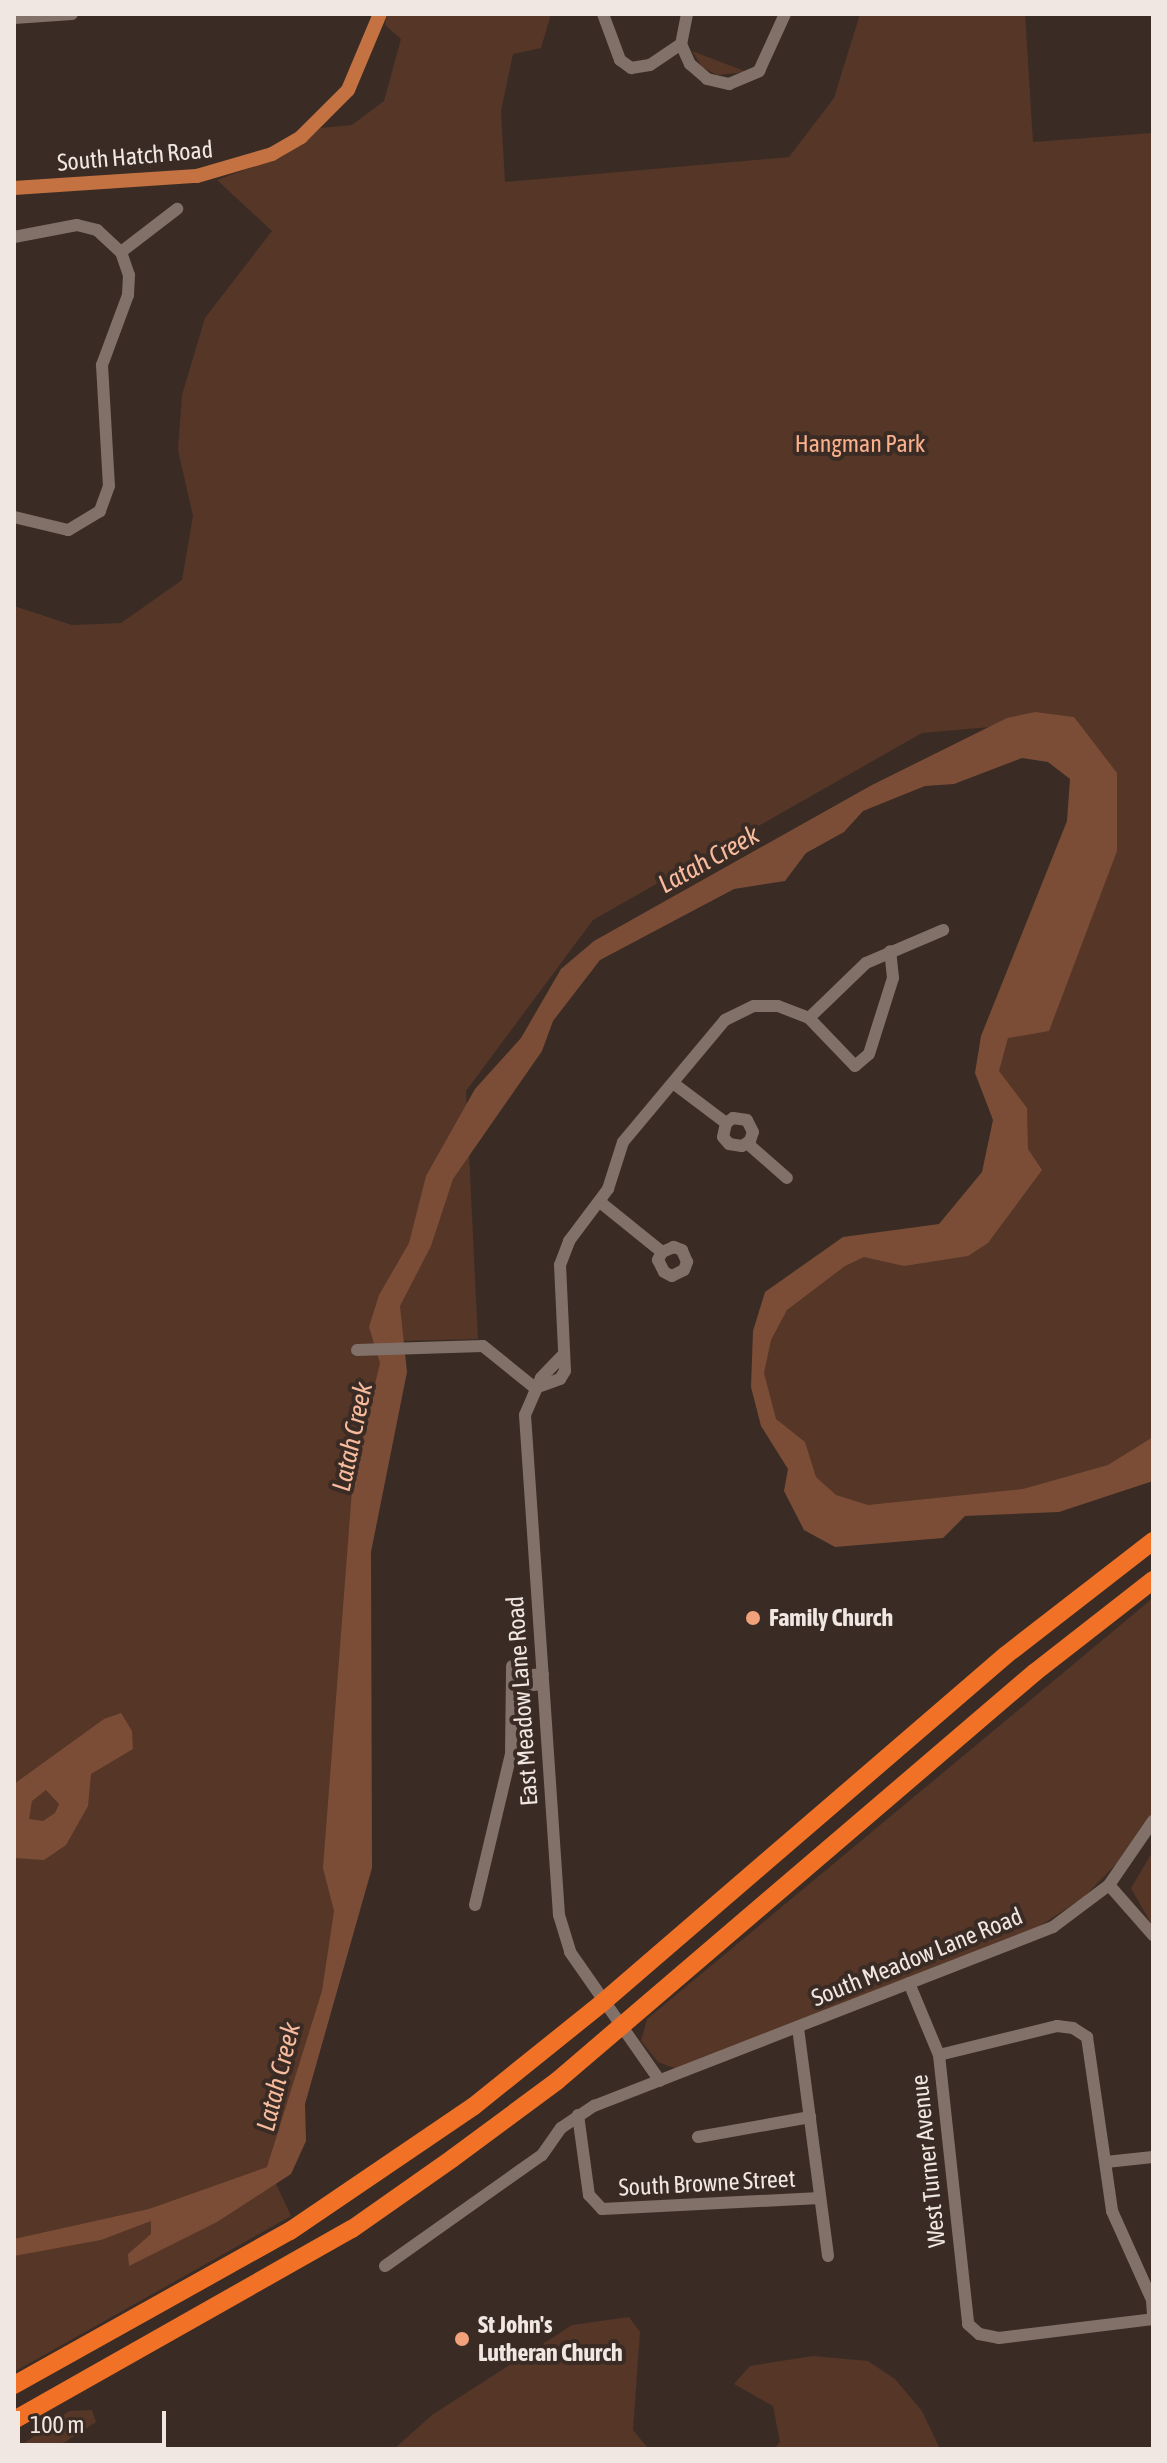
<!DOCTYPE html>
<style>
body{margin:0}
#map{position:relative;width:1167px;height:2463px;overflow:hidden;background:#3a2c25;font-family:"Asap Condensed",sans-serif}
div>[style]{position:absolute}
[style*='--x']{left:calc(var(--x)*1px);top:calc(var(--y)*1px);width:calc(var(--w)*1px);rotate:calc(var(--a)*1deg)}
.green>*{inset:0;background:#553627}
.water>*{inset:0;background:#7b4d36}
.minor>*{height:12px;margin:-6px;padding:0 6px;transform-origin:6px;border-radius:6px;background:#817169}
.major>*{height:14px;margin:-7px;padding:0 7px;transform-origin:7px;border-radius:7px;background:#c47241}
.highway>*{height:18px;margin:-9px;padding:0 9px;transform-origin:9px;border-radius:9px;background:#f17226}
.dots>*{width:22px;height:22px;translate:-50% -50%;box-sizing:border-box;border:4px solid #3a2c25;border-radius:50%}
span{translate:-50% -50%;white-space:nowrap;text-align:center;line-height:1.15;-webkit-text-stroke:8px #3a2c25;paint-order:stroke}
.street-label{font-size:24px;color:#f0e6e2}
.park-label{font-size:24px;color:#fbb08c}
.poi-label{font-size:24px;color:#f0e6e2;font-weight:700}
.left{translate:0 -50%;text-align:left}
.water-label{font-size:26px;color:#f8bb9e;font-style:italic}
.frame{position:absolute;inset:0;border:16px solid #f0e6e2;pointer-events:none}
.scale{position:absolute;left:16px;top:2411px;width:150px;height:36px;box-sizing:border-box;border:4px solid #f0e6e2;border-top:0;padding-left:10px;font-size:24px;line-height:28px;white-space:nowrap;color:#f0e6e2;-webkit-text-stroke:6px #3a2c25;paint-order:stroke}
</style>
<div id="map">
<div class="green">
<i style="clip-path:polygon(387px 14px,551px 14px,541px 48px,513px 54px,501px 111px,505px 182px,789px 157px,834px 98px,860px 14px,1025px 14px,1033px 142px,1153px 133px,1153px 1456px,1055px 1496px,828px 1511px,767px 1422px,757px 1381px,761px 1335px,855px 1246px,912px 1248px,1006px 1183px,987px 1074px,1095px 778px,991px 727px,922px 733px,593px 920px,466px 1091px,478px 1339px,394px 1341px,369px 1474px,345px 1914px,272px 2175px,291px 2216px,14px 2372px,14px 606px,72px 625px,121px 623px,182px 580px,193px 516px,178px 450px,182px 395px,205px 318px,272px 231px,217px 180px,282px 156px,321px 128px,352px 125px,384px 101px,401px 39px,385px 25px)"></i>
<i style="clip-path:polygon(692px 51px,747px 72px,717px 75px,702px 67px)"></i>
<i style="clip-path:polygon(1153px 1598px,1153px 1813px,1126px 1854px,1084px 1897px,1037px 1928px,677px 2069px,658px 2062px,641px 2041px,647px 2019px)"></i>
<i style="clip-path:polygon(1153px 1851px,1153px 1927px,1131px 1888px)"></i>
<i style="clip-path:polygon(629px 2317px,640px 2332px,633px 2430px,648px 2448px,664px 2449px,394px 2449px,432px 2415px,572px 2325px)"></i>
<i style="clip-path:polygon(813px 2356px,868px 2361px,895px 2379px,922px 2411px,940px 2449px,774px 2449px,780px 2442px,773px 2406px,734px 2384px,750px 2366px)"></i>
<i style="clip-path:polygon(92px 2410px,96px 2422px,54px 2449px,16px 2449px,69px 2411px)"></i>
</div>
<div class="water">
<i style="clip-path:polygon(1035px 712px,1074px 717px,1117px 773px,1117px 851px,1049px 1031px,1008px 1038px,999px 1071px,1027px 1108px,1028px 1149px,1042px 1170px,988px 1243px,968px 1256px,904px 1266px,864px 1257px,845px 1266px,787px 1310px,771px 1340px,764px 1373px,776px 1419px,805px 1442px,816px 1477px,836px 1495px,868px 1505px,1023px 1489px,1108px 1465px,1153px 1437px,1153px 1481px,1059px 1512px,965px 1516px,943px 1538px,835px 1547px,804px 1530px,784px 1491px,788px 1469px,761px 1426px,751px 1387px,753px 1331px,765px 1292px,843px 1237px,939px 1224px,982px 1172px,993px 1120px,975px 1073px,981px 1036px,1067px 821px,1070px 779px,1048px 762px,1022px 758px,954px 784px,925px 786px,863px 811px,844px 832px,806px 853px,785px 881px,734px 889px,600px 960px,553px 1021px,542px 1051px,453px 1179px,431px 1246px,400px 1306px,407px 1372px,371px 1552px,372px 1868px,305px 2104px,306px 2141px,291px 2174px,217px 2222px,129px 2266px,128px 2254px,151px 2234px,151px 2221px,101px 2240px,14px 2256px,14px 2239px,149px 2209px,267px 2167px,322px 1991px,334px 1911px,323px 1868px,353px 1477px,380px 1363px,369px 1327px,379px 1295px,409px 1243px,426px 1176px,475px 1089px,521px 1038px,561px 969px,594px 941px,872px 785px,1007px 718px)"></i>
<i style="clip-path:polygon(evenodd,121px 1713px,132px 1731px,133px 1749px,91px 1774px,88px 1806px,66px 1845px,44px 1860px,14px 1858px,14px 1784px,104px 1719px,121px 1713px,46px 1790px,59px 1804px,55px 1813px,43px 1821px,29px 1819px,32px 1801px,46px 1790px)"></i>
</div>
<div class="minor">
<i style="--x:603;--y:14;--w:49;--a:69.7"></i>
<i style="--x:620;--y:60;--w:14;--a:36"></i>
<i style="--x:631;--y:68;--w:19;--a:-9"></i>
<i style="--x:650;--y:65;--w:37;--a:-34"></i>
<i style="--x:687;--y:14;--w:31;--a:101"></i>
<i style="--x:681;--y:44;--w:22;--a:66"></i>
<i style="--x:690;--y:64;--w:23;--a:41"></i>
<i style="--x:707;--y:79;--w:23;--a:13"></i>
<i style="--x:729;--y:84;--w:33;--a:-23"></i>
<i style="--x:759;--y:71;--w:63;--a:-65.5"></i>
<i style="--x:14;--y:18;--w:58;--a:-3.9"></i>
<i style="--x:14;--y:237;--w:64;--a:-10.8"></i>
<i style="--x:77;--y:225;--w:21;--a:14"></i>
<i style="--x:97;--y:230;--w:33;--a:43"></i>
<i style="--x:121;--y:252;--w:24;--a:71"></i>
<i style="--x:129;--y:275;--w:20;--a:93"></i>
<i style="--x:128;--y:295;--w:75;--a:110.4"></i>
<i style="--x:102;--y:365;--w:121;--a:86.7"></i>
<i style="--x:109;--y:486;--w:27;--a:110"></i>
<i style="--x:100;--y:511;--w:37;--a:149"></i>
<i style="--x:68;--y:530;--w:56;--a:-166.5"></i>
<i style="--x:121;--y:252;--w:71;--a:-37.5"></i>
<i style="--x:809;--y:1018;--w:79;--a:-44"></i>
<i style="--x:866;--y:963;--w:84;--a:-23.2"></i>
<i style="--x:673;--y:1083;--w:66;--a:37"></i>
<i style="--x:726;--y:1123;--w:14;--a:102"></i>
<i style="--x:723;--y:1137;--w:9;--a:49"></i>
<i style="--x:729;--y:1144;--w:13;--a:9"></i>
<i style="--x:742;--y:1146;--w:9;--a:-32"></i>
<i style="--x:750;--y:1141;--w:9;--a:-72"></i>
<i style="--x:753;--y:1132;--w:13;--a:-117"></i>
<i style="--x:747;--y:1120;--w:14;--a:-172"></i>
<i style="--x:733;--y:1118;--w:9;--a:144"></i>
<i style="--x:747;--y:1143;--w:53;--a:41.2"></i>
<i style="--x:600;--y:1202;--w:80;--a:38.9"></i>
<i style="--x:662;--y:1252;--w:9;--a:117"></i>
<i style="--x:658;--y:1260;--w:13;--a:63"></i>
<i style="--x:664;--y:1272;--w:9;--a:27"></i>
<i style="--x:672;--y:1276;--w:13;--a:-27"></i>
<i style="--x:684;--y:1270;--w:9;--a:-69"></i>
<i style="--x:687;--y:1262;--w:13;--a:-113"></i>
<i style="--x:682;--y:1250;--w:9;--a:-159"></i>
<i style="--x:674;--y:1247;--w:13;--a:157"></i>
<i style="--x:357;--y:1350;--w:126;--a:-1.8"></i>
<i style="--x:483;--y:1346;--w:67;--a:38.9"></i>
<i style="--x:564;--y:1354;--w:33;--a:134"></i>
<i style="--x:541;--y:1378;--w:40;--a:113.4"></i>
<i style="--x:525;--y:1415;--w:501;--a:86.11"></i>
<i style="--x:559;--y:1915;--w:39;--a:73"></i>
<i style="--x:570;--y:1952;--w:157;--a:55.1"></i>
<i style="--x:535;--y:1388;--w:27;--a:-20"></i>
<i style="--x:560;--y:1379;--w:9;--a:-58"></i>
<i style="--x:565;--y:1371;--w:106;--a:-92.7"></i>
<i style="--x:560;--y:1265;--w:26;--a:-69"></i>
<i style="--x:569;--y:1241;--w:65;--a:-53.1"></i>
<i style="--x:608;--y:1189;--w:49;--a:-72.3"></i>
<i style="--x:623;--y:1142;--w:159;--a:-50.1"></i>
<i style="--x:725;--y:1020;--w:32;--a:-26"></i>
<i style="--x:754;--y:1006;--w:24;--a:0"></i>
<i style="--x:778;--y:1006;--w:33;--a:21"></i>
<i style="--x:809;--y:1018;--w:66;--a:46.2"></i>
<i style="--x:855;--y:1066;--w:18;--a:-41"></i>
<i style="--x:869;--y:1054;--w:80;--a:-72.5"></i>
<i style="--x:893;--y:978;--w:27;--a:-96"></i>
<i style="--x:513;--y:1677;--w:30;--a:-6"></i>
<i style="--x:514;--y:1687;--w:29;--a:-6"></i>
<i style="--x:1109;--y:1885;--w:67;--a:48.7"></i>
<i style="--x:475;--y:1905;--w:155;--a:-76.6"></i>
<i style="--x:511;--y:1754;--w:88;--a:-89.3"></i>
<i style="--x:909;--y:1983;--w:78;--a:67.4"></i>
<i style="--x:939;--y:2055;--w:271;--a:83.8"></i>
<i style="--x:968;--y:2324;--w:15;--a:42"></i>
<i style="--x:979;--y:2334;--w:20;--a:11"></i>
<i style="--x:999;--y:2338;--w:155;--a:-7"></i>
<i style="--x:798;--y:2028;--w:230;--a:82.5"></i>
<i style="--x:939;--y:2055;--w:122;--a:-13.8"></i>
<i style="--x:1057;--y:2026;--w:16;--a:7"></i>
<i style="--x:1073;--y:2028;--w:17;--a:33"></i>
<i style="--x:1087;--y:2037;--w:176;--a:81.8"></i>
<i style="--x:1112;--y:2211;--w:98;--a:65.8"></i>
<i style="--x:1152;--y:2300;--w:16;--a:86"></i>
<i style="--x:578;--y:2115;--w:81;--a:82.2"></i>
<i style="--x:589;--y:2195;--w:19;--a:47"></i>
<i style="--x:602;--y:2209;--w:218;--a:-2.9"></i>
<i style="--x:698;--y:2137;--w:114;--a:-10.1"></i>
<i style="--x:1106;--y:2162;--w:47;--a:-6.1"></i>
<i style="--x:385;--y:2266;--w:192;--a:-35.3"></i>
<i style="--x:542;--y:2155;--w:33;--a:-55"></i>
<i style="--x:561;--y:2128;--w:40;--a:-34"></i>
<i style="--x:594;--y:2106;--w:493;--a:-21.3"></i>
<i style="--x:1053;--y:1927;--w:70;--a:-36.9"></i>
<i style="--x:1109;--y:1885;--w:78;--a:-55.5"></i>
</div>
<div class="major">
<i style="--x:14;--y:188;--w:183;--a:-3.8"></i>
<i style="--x:197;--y:176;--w:78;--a:-16.3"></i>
<i style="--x:272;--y:154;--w:34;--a:-30"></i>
<i style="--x:301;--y:137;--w:66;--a:-45"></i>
<i style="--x:348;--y:90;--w:82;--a:-67.2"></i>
</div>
<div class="highway">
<i style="--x:14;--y:2385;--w:316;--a:-29.2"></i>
<i style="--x:290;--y:2231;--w:222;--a:-34.2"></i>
<i style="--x:474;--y:2106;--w:164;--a:-38.8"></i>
<i style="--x:602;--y:2003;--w:533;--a:-40.74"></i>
<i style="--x:1006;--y:1655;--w:186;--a:-37.8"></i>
<i style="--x:14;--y:2420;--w:388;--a:-29.5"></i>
<i style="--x:352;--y:2229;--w:123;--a:-35.1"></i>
<i style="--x:453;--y:2158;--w:129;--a:-36.5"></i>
<i style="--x:557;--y:2081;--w:628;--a:-40.54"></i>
<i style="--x:1034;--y:1673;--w:151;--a:-38"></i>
</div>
<div class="dots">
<i style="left:753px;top:1618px;background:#f1a27b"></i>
<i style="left:462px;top:2339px;background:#f1a27b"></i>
</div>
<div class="street-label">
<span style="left:135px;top:156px;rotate:-5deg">South Hatch Road</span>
<span style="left:522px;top:1701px;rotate:-94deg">East Meadow Lane Road</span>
<span style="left:917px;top:1957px;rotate:-22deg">South Meadow Lane Road</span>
<span style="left:928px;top:2161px;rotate:-96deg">West Turner Avenue</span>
<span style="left:707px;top:2183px;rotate:-3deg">South Browne Street</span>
</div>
<div class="park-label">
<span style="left:860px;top:444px">Hangman Park</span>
</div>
<div class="poi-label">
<span class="left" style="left:769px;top:1618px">Family Church</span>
<span class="left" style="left:478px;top:2339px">St John's<br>Lutheran Church</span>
</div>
<div class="water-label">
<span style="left:709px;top:860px;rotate:-29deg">Latah Creek</span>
<span style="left:353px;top:1437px;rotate:-78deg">Latah Creek</span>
<span style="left:279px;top:2077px;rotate:-76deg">Latah Creek</span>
</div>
<div class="frame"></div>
<div class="scale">100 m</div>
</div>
